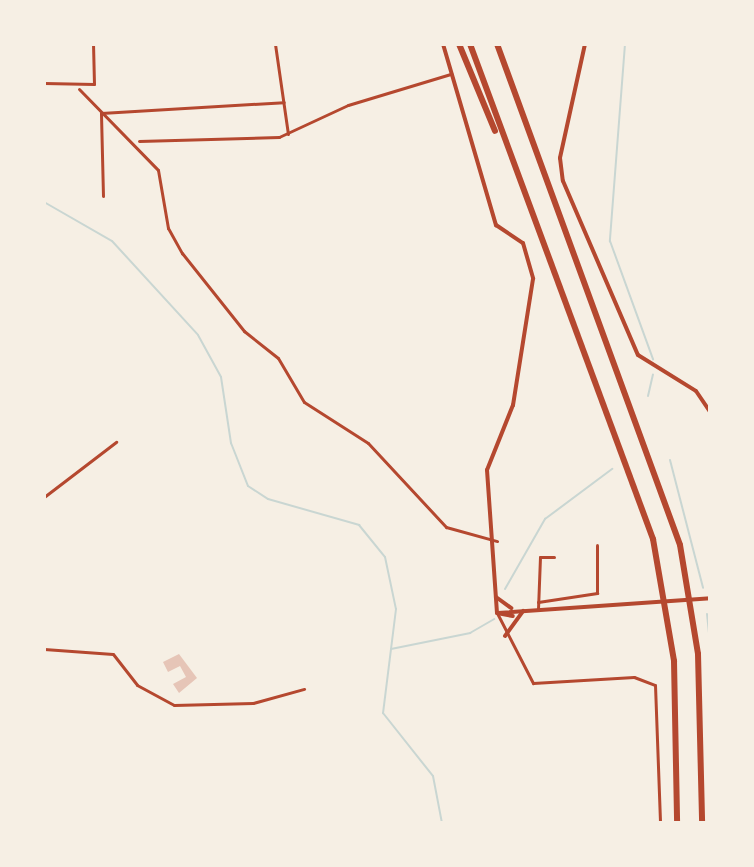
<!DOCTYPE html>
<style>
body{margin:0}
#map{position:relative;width:754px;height:867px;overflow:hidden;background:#f6efe4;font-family:"Nunito Sans",sans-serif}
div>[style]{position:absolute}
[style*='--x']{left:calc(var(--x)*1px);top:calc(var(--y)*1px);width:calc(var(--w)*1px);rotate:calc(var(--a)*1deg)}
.stream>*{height:2px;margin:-1px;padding:0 1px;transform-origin:1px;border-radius:1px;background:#c9d6d2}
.building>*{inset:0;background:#e6c5b7}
.minor>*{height:3px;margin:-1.5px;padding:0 1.5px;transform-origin:1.5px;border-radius:1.5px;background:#b5482f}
.tertiary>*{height:4px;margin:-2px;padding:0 2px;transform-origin:2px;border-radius:2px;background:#b5482f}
.motorway>*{height:6px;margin:-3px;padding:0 3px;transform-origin:3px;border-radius:3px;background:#b5482f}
span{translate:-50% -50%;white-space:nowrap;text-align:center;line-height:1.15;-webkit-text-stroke:6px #f6efe4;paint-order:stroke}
.frame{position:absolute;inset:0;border:46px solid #f6efe4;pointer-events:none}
</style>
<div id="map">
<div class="stream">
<i style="--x:625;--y:44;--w:198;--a:94.4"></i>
<i style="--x:610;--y:241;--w:126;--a:70"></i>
<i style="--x:44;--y:202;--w:78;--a:29.8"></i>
<i style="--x:112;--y:241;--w:127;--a:47.5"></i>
<i style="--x:198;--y:335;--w:48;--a:61.3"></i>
<i style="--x:221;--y:377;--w:67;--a:81.4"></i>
<i style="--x:231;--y:443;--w:46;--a:68.4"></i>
<i style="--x:248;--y:486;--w:24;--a:33"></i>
<i style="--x:268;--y:499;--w:95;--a:15.9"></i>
<i style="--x:359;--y:525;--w:41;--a:50.9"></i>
<i style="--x:385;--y:557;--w:53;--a:78.1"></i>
<i style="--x:396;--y:609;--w:105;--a:97.1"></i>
<i style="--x:383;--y:713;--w:80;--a:51.6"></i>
<i style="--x:433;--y:776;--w:48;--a:79.2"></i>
<i style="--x:648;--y:396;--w:22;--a:-77"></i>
<i style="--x:670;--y:460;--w:132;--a:75.5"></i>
<i style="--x:505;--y:589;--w:81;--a:-60.3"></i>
<i style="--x:545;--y:519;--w:84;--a:-36.7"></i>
<i style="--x:707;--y:614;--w:30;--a:84"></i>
<i style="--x:391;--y:649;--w:81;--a:-11.4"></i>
<i style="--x:470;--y:633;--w:28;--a:-30"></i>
</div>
<div class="building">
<i style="clip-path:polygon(179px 654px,197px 678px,179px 693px,173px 684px,186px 677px,180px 666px,168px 672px,163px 662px)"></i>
</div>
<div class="minor">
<i style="--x:275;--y:44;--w:91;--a:81.8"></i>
<i style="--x:529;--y:44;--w:13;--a:0"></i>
<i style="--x:44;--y:83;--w:50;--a:1.1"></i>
<i style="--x:94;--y:84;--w:40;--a:-91.4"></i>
<i style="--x:79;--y:89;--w:113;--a:45.7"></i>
<i style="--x:158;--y:170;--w:59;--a:80.2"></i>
<i style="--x:168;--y:228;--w:29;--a:61"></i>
<i style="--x:182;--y:253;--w:100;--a:51.5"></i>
<i style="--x:244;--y:331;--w:43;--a:38.5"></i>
<i style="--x:278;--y:358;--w:51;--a:59.4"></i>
<i style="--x:304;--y:402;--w:76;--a:32.6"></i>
<i style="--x:368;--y:443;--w:115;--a:47.1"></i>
<i style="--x:446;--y:527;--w:53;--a:15.4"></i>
<i style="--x:139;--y:141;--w:140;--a:-1.6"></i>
<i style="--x:279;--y:137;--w:76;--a:-24.9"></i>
<i style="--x:348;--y:105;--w:108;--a:-16.8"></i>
<i style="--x:103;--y:196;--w:83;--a:-91.4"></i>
<i style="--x:101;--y:113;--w:183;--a:-3.4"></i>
<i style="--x:44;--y:497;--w:91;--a:-37.4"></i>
<i style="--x:538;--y:602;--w:60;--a:-8.7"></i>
<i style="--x:597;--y:593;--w:48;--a:-90"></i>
<i style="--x:538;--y:609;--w:52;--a:-87.8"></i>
<i style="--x:540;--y:557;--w:14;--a:0"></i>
<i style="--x:497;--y:613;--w:79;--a:62.8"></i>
<i style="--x:533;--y:683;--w:101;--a:-3.4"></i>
<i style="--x:634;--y:677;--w:22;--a:21"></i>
<i style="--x:655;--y:685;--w:138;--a:87.9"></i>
<i style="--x:44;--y:649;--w:69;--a:4.1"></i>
<i style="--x:113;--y:654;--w:39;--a:52"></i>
<i style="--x:137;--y:685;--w:42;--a:28.4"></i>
<i style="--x:174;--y:705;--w:79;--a:-1.5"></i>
<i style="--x:253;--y:703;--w:53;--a:-15.4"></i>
</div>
<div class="tertiary">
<i style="--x:443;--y:44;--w:189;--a:73.7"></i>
<i style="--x:496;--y:225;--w:32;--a:34"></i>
<i style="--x:523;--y:243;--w:37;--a:74"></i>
<i style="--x:533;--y:279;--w:128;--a:99"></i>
<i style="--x:513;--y:405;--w:70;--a:111.8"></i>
<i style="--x:487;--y:470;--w:143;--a:86"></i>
<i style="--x:585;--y:44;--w:117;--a:102.4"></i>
<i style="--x:560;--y:158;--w:23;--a:83"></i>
<i style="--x:563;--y:181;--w:189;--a:66.7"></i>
<i style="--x:638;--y:355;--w:68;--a:31.8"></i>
<i style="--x:696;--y:391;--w:25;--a:56"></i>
<i style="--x:496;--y:597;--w:19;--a:36"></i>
<i style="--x:497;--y:613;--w:16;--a:11"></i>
<i style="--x:498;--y:613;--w:213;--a:-4"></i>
<i style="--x:505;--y:636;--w:31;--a:-54"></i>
</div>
<div class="motorway">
<i style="--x:459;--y:44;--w:94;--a:67.5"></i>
<i style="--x:470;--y:44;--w:528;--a:69.71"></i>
<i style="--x:653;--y:539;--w:124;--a:80.2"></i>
<i style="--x:674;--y:661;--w:162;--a:88.9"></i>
<i style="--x:497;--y:44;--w:533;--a:69.93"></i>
<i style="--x:680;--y:545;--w:110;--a:80.6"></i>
<i style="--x:698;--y:654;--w:169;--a:88.6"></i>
</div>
<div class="frame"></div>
</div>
